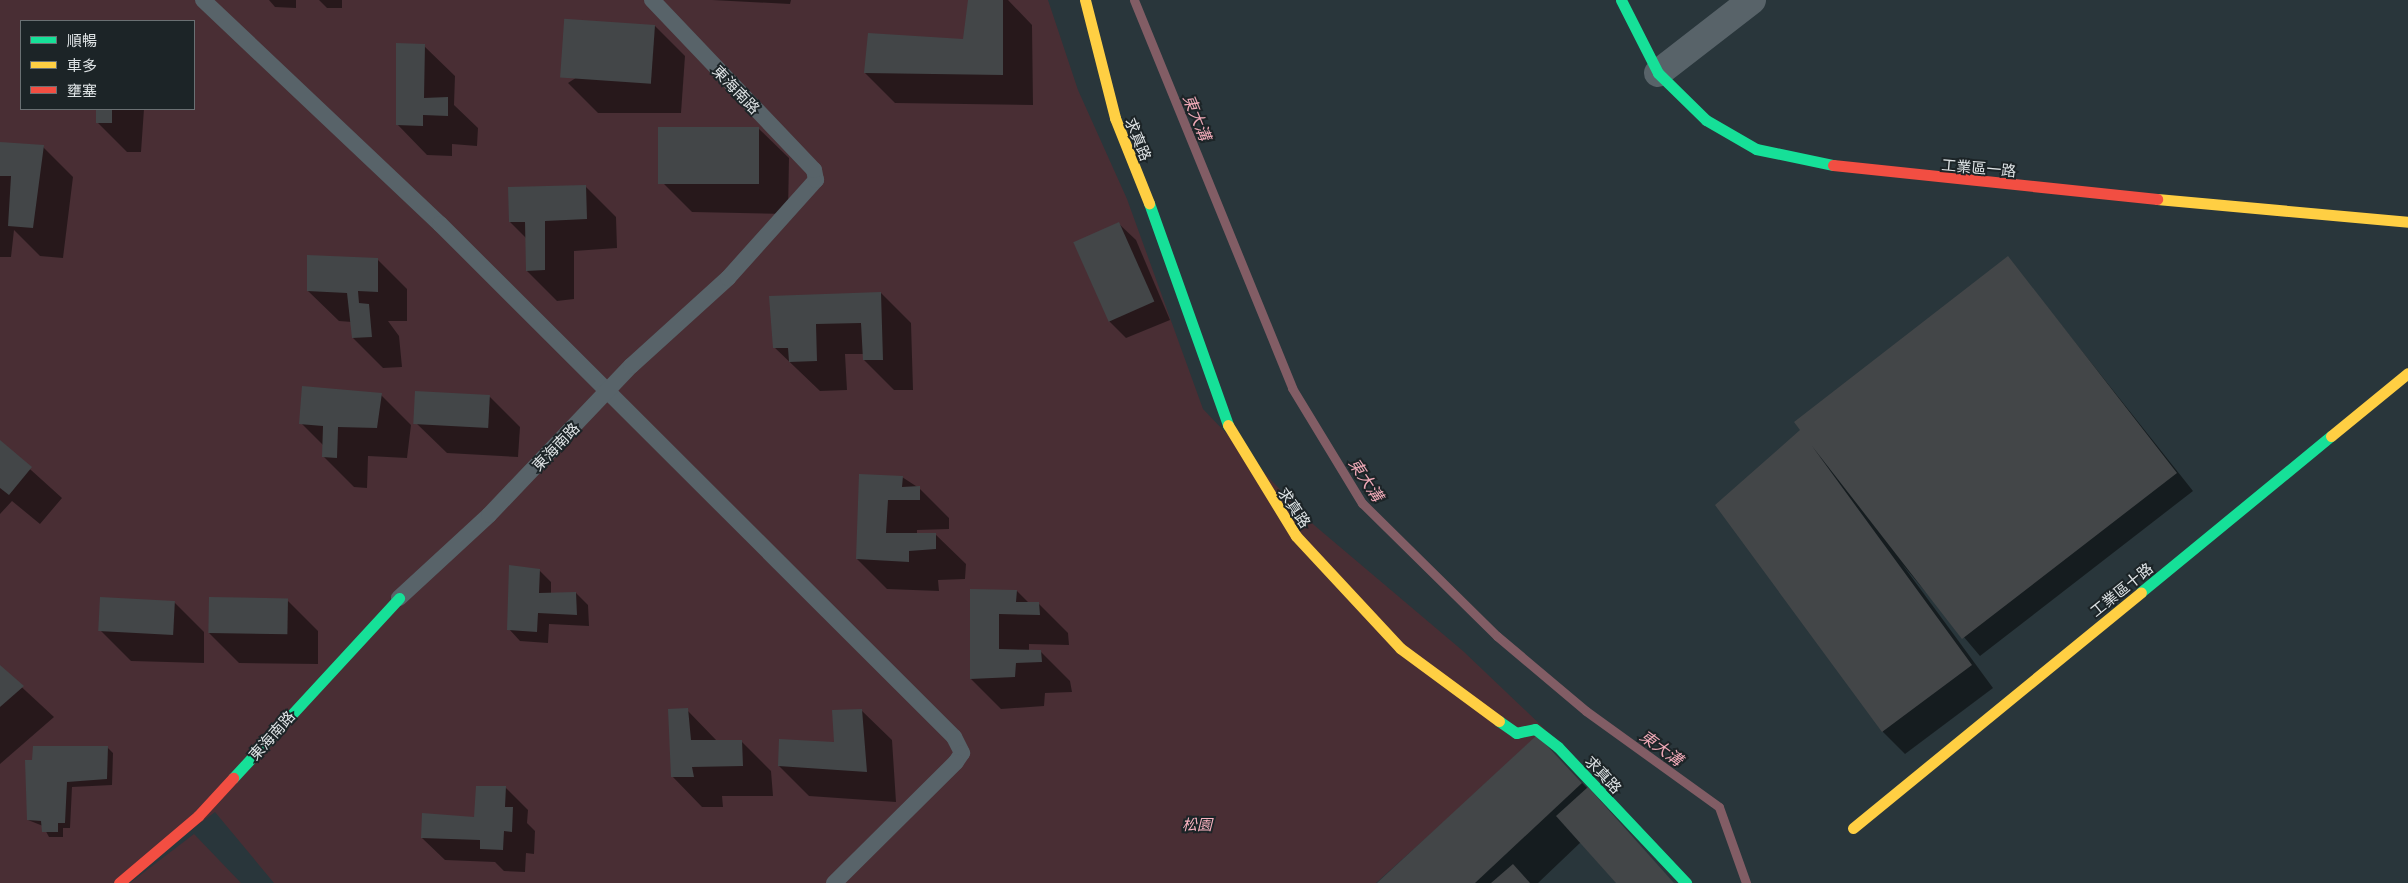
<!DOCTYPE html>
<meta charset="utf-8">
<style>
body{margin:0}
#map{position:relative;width:2408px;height:883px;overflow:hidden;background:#282c2e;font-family:Georgia,"Noto Sans TC",serif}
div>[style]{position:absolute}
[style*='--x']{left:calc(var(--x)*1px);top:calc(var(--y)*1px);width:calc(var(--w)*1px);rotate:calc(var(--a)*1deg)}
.built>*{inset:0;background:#29363b}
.green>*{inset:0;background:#492e34}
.shadow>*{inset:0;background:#0007}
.stream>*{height:9px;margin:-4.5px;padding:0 4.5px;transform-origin:4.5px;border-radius:4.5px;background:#825d65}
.building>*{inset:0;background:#434648;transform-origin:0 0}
.lane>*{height:16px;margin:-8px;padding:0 8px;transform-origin:8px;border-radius:8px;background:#586369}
.street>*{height:28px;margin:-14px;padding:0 14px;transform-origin:14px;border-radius:14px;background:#586369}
.fast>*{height:11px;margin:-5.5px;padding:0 5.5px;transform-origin:5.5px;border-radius:5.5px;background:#16e098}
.slow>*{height:11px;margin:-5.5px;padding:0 5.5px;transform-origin:5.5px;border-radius:5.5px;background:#ffcf43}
.jam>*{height:11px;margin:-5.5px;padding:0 5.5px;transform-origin:5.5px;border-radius:5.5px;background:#f24e42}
span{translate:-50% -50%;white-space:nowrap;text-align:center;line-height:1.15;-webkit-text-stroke:4px #1c2427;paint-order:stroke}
.street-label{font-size:15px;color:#dee3e5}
.park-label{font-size:15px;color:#fab3c1;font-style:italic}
.water-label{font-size:16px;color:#eea8b6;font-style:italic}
.legend{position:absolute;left:20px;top:20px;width:175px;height:90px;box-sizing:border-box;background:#1c2427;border:1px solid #6a7073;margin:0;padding:6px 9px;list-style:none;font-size:15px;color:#dee3e5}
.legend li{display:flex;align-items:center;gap:10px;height:25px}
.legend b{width:25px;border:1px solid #6a7073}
</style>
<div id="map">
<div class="built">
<i style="clip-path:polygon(evenodd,0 0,2408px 0,2408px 883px,1746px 883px,1743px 874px,1746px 883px,0 883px,0 0,21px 21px,194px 21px,194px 109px,21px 109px,21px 21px)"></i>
</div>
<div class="green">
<i style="clip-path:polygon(evenodd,0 0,1048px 0,1078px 90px,1127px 199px,1203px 409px,1314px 525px,1463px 651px,1546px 730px,1376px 883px,274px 883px,215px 812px,119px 883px,0 883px,0 0,21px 21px,194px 21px,194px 109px,21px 109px,21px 21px)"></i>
<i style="clip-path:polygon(194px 834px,241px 883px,130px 883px)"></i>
</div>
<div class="shadow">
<i style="clip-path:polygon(269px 0,296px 0,296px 8px,275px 7px)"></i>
<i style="clip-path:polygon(319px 0,342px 0,342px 8px,327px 8px)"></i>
<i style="clip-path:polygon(712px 0,791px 0,790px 4px)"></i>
<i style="clip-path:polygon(969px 0,1008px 0,1032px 25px,1033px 105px,895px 103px,865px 73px,965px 40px)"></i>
<i style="clip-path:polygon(655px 26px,685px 56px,681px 113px,598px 113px,568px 83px)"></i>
<i style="clip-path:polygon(424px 46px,455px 76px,454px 105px,478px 128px,477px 146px,452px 144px,452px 156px,427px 155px,397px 124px)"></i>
<i style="clip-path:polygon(97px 109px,189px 109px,144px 109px,141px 152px,127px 152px,97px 122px)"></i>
<i style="clip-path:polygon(758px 128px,789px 158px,788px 214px,692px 212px,662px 182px)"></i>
<i style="clip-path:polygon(0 143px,43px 147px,73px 177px,63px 258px,40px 256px,14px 230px,11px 257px,0 257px)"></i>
<i style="clip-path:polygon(586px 187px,616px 217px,617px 248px,574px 251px,574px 299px,557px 301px,527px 271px,526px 238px,510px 222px)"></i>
<i style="clip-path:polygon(1118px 223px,1136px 240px,1170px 320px,1126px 338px,1109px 321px,1097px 233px)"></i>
<i style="clip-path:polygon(2008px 258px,2193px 491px,1980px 656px,1902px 564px,1993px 688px,1905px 754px,1883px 732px,1717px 506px)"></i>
<i style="clip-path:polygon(377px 259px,407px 289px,407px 321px,388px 321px,399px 336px,402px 367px,383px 368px,353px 338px,352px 322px,339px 321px,308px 291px)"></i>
<i style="clip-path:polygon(881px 293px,911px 323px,913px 390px,894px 390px,864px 360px,864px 354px,845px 354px,847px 390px,820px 391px,774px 347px,770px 297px)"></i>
<i style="clip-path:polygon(416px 392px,490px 397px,520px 427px,518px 457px,447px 453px,416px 423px)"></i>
<i style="clip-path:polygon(381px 395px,411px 425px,407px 458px,368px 456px,367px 488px,354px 487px,324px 457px,324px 446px,301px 423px)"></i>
<i style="clip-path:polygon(0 442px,62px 498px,40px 524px,12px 501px,0 514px)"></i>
<i style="clip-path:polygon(860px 476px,902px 477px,919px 488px,949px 518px,949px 529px,917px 530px,917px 534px,935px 534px,966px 564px,965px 579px,938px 580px,939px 591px,887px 589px,857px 559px)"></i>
<i style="clip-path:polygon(539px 570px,551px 582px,551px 594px,576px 593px,588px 605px,589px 626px,549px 624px,548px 643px,520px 641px,509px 629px)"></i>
<i style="clip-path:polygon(971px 590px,1017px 591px,1029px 603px,1038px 603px,1068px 633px,1069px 645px,1029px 644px,1029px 651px,1040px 651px,1070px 681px,1072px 692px,1045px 693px,1044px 706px,1001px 709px,971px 679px)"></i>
<i style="clip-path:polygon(288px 601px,318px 631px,318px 664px,239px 663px,209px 633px)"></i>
<i style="clip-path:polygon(174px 602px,204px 632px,204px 663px,131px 661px,101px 631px)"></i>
<i style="clip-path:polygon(0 667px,54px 717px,0 764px)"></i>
<i style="clip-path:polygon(687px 710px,717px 741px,741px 741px,771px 771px,773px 796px,722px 796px,723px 807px,702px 807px,672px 776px)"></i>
<i style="clip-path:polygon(861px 710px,892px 740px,896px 802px,809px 796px,779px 766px,835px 743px)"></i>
<i style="clip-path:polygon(1537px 736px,1588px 789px,1618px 883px,1581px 842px,1538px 883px,1379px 883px)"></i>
<i style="clip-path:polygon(107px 747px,113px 753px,112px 785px,72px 787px,70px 828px,63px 828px,63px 837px,49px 837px,43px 826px,28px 820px,26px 761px)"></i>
<i style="clip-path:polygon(505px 787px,528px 810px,527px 823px,535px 831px,534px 854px,526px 853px,525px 872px,504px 871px,495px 862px,445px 860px,422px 838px,475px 818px)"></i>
</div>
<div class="stream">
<i style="--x:1134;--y:0;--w:419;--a:67.8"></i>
<i style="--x:1292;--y:388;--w:135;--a:58.7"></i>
<i style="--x:1362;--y:503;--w:190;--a:44.6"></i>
<i style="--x:1497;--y:636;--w:116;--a:40.1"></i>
<i style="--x:1586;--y:711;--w:164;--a:35.8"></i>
<i style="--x:1719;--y:807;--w:81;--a:70.4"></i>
</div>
<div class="building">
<i style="clip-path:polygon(968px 0,1003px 0,1003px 75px,864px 73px,868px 33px,963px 39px)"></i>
<i style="left:655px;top:25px;width:59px;height:91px;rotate:94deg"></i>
<i style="clip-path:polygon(396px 43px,425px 44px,424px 98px,448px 97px,448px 116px,423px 115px,423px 126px,396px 125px)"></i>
<i style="left:96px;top:109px;width:16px;height:14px"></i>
<i style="left:759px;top:127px;width:57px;height:101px;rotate:90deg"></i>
<i style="clip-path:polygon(0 142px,44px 145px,33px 228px,8px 226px,11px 176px,0 176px)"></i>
<i style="clip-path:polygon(586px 185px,587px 219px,545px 221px,545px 270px,526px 271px,525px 222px,509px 222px,508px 187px)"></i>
<i style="left:1119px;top:222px;width:87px;height:50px;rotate:66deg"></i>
<i style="clip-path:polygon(307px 255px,378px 258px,378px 292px,358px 291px,359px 303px,369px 304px,372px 337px,352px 338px,347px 293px,307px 291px)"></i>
<i style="clip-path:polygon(2008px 256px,2177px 473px,1962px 639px,1812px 446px,1972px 665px,1882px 732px,1715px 505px,1800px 430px,1794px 422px)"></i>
<i style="clip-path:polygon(881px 292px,883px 360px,863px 360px,861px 323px,816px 324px,817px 361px,789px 362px,788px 348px,773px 348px,769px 296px)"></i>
<i style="clip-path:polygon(302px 386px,382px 393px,377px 428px,338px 427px,337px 458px,322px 457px,323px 426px,299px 424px)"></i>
<i style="left:415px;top:391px;width:75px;height:33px;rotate:3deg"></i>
<i style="clip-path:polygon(0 440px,32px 467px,9px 495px,0 488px)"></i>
<i style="clip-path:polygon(859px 474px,903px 476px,902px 487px,920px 486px,920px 500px,888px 500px,886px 533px,936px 533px,936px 549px,909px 551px,909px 562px,856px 559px)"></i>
<i style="clip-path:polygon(509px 565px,540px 569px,539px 593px,576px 592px,577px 615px,538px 613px,537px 632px,507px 630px)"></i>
<i style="clip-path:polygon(970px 589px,1017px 590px,1016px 602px,1039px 602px,1040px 615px,999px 614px,999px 649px,1041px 650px,1042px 662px,1016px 663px,1015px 677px,970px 679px)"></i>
<i style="left:100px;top:597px;width:75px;height:34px;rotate:3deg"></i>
<i style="left:209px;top:597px;width:79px;height:36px;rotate:1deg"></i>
<i style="clip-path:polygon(0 665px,24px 686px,0 707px)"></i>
<i style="clip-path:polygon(688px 708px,691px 740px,742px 740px,743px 766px,692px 767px,694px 777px,671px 777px,668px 709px)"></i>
<i style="clip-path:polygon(862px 709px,867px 772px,778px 766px,779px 739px,834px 742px,832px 710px)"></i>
<i style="clip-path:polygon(1537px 735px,1582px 783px,1475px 883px,1377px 883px)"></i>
<i style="clip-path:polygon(33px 746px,108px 746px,107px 779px,67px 782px,65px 823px,58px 823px,58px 832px,42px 832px,41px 821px,27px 820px,25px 760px,32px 760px)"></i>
<i style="clip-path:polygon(476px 786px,506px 786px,505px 807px,513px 807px,512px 832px,504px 831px,503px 850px,480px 849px,480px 840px,421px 838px,422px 813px,474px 817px)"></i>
<i style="clip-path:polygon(1588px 787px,1674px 883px,1616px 883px,1556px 816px)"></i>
<i style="clip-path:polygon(1513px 864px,1530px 883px,1491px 883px)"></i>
</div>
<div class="lane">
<i style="--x:203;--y:0;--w:326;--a:43.4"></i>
<i style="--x:440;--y:224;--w:726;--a:44.94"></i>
<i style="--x:954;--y:737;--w:18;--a:63"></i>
<i style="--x:962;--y:753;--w:11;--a:124"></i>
<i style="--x:956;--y:762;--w:172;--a:135.2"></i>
<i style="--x:399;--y:598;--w:122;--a:-42.7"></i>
<i style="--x:489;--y:515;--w:206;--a:-46.4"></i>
<i style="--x:631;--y:366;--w:131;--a:-42.2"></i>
<i style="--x:728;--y:278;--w:132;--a:-48.1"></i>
<i style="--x:816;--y:180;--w:10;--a:-101"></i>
<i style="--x:814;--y:170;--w:235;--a:-133.6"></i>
</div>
<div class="street">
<i style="--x:1658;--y:73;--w:119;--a:-37.8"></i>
</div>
<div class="fast">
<i style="--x:1621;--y:0;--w:82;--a:63.1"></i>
<i style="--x:1658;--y:73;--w:67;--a:44.4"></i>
<i style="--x:1706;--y:120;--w:58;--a:30.1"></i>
<i style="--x:1756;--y:149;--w:79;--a:11.7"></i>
<i style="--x:1149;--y:203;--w:236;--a:70.4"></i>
<i style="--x:2141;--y:592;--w:246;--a:-39.4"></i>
<i style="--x:1499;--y:721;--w:21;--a:35"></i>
<i style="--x:1516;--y:733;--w:19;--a:-12"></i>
<i style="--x:1535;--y:729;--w:29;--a:38"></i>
<i style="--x:1558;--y:747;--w:187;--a:46.7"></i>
<i style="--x:233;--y:778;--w:245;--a:-47.3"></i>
</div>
<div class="slow">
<i style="--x:1085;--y:0;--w:122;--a:75.7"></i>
<i style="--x:1115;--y:118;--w:92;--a:68.2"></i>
<i style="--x:2157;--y:199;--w:252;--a:5.2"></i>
<i style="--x:1228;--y:425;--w:130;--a:58.5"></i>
<i style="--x:1296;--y:536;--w:153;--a:47.1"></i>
<i style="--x:1400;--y:648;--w:123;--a:36.4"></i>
<i style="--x:2331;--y:436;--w:99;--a:-39.3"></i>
<i style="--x:1853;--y:828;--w:372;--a:-39.3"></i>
</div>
<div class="jam">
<i style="--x:1833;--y:165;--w:326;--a:6"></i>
<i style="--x:119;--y:883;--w:104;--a:-40.3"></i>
<i style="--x:198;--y:816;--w:52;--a:-47.4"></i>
</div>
<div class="street-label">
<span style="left:737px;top:89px;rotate:46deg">東海南路</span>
<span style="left:1139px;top:139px;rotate:68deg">求真路</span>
<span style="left:1979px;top:167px;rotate:5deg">工業區一路</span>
<span style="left:555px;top:446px;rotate:-46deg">東海南路</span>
<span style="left:1295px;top:507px;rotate:56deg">求真路</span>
<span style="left:2121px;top:589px;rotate:-39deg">工業區十路</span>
<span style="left:271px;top:735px;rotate:-48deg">東海南路</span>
<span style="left:1604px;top:774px;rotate:47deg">求真路</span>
</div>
<div class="park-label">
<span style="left:1197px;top:824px">松園</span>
</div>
<div class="water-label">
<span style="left:1198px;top:117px;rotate:68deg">東大溝</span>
<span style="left:1367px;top:479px;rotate:56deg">東大溝</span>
<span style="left:1662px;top:747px;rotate:36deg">東大溝</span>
</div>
<ul class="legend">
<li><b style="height:6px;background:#16e098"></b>順暢</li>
<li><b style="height:6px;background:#ffcf43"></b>車多</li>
<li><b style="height:6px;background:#f24e42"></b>壅塞</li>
</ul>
</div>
